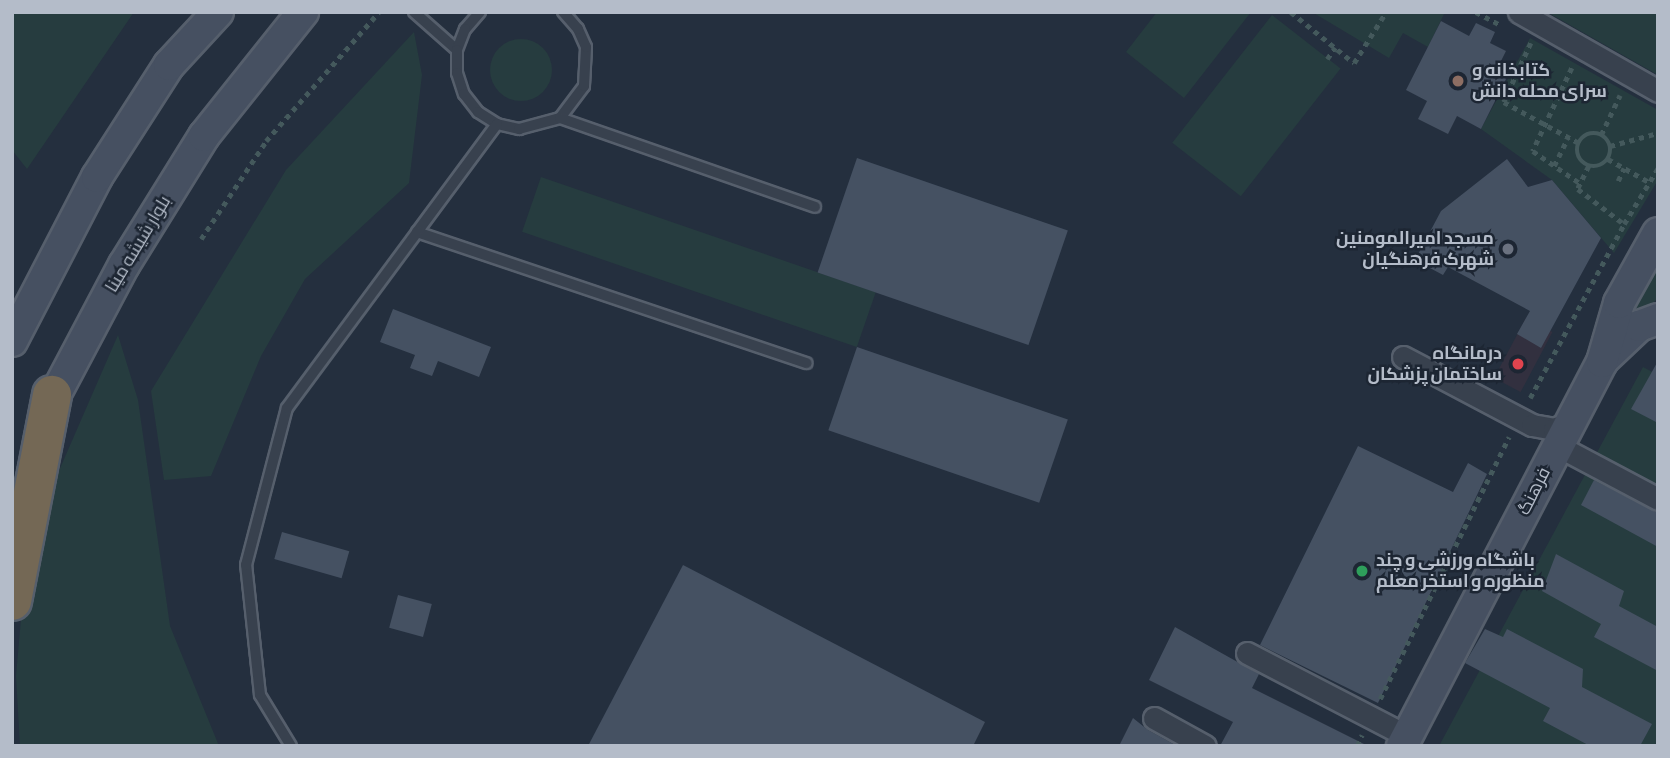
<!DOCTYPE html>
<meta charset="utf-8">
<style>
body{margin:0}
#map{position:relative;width:1670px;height:758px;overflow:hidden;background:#242f3e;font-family:"Asap Condensed",Cairo,sans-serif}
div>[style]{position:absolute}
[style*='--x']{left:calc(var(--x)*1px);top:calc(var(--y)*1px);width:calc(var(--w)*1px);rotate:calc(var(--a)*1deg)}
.medical>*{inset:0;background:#32303f;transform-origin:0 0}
.green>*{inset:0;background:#263c3f;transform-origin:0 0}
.round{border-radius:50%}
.building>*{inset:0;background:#455162;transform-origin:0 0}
.path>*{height:4.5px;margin-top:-2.25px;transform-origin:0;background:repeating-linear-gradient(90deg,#44595c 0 5px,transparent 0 10px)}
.path>.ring{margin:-2.25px;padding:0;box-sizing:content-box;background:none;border:4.5px solid #44595c;border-radius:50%}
.roads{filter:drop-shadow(2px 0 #565f6c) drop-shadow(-2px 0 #565f6c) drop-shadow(0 2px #565f6c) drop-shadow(0 -2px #565f6c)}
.lane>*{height:10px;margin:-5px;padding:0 5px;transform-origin:5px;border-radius:5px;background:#38414e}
.street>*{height:21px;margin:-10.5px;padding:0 10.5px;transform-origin:10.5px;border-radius:10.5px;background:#38414e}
.secondary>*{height:30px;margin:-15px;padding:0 15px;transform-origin:15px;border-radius:15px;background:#465061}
.highway>*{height:38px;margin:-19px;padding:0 19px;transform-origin:19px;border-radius:19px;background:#746855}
.dots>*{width:19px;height:19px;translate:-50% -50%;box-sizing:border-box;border:4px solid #1d2633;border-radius:50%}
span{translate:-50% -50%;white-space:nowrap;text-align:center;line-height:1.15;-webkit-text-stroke:5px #1d2633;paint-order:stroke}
.poi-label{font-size:18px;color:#b4bcc9;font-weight:700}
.left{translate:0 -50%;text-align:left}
.right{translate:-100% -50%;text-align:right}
.street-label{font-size:18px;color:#b4bcc9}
.frame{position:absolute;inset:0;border:14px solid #b4bcc9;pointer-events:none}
</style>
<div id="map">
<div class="medical">
<i style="left:1526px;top:318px;width:30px;height:68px;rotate:28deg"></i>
</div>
<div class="green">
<i style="clip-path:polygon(12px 12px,134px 12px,27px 169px,12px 150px)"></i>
<i style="clip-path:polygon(1157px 12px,1251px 12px,1184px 98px,1126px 52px)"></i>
<i style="clip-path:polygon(1312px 12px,1445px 12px,1428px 47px,1403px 33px,1389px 58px)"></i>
<i style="clip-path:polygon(1547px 12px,1658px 12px,1658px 75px)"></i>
<i style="left:1272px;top:15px;width:87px;height:162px;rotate:38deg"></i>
<i style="clip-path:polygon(414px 32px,422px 75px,409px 183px,305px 279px,261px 356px,211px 476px,164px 480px,151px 391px,286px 170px)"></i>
<i style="clip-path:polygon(1530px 38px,1658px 110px,1658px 180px,1614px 253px,1552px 180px,1481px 129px)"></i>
<i class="round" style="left:490px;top:39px;width:62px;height:62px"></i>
<i style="left:541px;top:177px;width:354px;height:58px;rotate:19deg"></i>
<i style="clip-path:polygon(1658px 246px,1658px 298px,1615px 341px)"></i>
<i style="clip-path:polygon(118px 335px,138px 400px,170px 626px,219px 746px,20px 746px,16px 676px,23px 596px,48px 496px)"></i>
<i style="clip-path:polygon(1643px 367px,1658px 375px,1658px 746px,1439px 746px)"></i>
</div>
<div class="building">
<i style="clip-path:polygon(1441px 21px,1469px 36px,1476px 23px,1495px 32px,1490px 43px,1506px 51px,1499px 65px,1510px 71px,1481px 129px,1457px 116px,1448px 134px,1418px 119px,1427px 101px,1406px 90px)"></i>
<i style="left:857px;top:158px;width:223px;height:121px;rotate:19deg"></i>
<i style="clip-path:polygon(1507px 159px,1528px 187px,1552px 180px,1601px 238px,1541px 348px,1517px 334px,1530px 311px,1448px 267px,1443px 275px,1415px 260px,1441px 211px)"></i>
<i style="clip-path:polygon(393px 309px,491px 347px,479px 377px,438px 361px,432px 376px,410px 368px,415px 355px,380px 342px)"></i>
<i style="left:857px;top:347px;width:223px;height:88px;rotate:19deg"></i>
<i style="clip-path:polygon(1658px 361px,1658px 423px,1631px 409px)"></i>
<i style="clip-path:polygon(1358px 446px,1453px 492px,1468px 463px,1487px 474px,1378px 703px,1260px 645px)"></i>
<i style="clip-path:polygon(1594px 480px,1658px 513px,1658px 547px,1581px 505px)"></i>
<i style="left:282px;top:532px;width:70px;height:28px;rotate:16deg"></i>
<i style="clip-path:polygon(1556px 554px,1624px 591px,1619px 606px,1658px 627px,1658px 671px,1594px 637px,1601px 624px,1542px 591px)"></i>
<i style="clip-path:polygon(683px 565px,985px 722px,973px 746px,588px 746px)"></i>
<i style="left:398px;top:595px;width:35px;height:34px;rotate:15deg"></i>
<i style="clip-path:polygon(1175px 627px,1259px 674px,1252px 688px,1368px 746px,1220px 746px,1233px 722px,1149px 680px)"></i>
<i style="clip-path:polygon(1485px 629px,1503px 637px,1507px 629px,1583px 669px,1582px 687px,1652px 724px,1640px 746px,1590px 746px,1543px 721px,1550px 708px,1465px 663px)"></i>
<i style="clip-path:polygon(1133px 718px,1148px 730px,1177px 746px,1119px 746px)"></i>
</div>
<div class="path">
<i style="--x:1291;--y:12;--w:81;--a:39"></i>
<i style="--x:1354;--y:63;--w:60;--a:-57.9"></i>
<i style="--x:1476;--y:12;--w:27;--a:28"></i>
<i style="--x:1531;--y:43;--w:65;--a:114.6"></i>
<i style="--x:1504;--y:102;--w:85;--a:28.7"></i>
<i style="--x:1327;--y:59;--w:14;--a:-54"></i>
<i style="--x:1572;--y:68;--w:92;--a:115.2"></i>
<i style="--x:1533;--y:151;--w:58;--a:34.5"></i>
<i class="ring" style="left:1577px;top:133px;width:29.5px;height:29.5px"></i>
<i style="--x:1601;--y:135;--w:44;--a:-64.6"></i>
<i style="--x:1610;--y:146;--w:50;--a:-15.2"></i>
<i style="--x:1608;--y:159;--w:47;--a:29.3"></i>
<i style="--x:1554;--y:166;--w:32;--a:-64"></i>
<i style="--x:1589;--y:166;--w:25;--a:116"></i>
<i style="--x:1578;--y:189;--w:58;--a:37.3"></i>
<i style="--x:1624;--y:224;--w:66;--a:-58.7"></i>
<i style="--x:1618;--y:181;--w:14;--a:-65"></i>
<i style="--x:201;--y:239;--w:118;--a:-56.4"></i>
<i style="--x:266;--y:141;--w:171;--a:-48.8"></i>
<i style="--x:1530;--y:398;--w:198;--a:-61.6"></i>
<i style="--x:1380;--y:699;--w:292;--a:-63.8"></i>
<i style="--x:1357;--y:746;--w:12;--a:-66"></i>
</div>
<div class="roads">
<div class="lane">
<i style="--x:414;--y:12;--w:57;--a:41.5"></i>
<i style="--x:480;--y:12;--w:23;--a:131"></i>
<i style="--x:465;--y:29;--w:22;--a:111"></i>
<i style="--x:457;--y:50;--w:23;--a:90"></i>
<i style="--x:457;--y:73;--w:22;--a:72"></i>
<i style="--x:464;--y:94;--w:23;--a:52"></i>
<i style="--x:478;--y:112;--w:22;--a:32"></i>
<i style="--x:497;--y:124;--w:23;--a:13"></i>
<i style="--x:519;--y:129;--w:42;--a:-15"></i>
<i style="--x:560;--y:118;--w:40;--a:-53"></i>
<i style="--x:584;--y:86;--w:39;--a:-87"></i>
<i style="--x:586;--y:47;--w:20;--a:-114"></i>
<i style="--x:578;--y:29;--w:23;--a:-131"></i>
<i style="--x:560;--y:118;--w:270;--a:19.2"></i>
<i style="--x:497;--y:124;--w:134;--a:126.5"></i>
<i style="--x:417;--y:232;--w:411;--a:18.6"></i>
<i style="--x:291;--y:746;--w:60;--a:-121.3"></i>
<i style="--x:260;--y:695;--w:131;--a:-96.1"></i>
<i style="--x:246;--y:565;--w:162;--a:-75.4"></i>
<i style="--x:287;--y:408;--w:219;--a:-53.5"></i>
</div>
<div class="street">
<i style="--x:1519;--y:12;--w:160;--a:29.6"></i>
<i style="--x:1403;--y:357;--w:146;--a:27.8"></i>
<i style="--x:1532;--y:425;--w:22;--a:10"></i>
<i style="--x:1554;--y:429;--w:17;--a:-24"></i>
<i style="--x:1558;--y:446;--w:113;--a:27.9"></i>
<i style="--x:1247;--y:653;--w:180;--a:27.4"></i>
<i style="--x:1154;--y:718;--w:58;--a:28.8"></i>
</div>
<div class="secondary">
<i style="--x:12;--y:341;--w:185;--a:-62.6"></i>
<i style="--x:97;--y:177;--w:133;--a:-57.3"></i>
<i style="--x:169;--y:65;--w:72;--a:-47.2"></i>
<i style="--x:1604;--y:359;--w:48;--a:-43.3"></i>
<i style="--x:1639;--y:326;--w:20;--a:-20"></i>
<i style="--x:45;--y:414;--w:169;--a:-62.1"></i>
<i style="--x:124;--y:265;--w:152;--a:-58.2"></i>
<i style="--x:204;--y:136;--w:159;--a:-51.4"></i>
<i style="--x:1402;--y:746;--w:433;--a:-62.5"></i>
<i style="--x:1602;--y:362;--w:61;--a:-73.9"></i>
<i style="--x:1619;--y:303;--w:80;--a:-60.9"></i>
</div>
<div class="highway">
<i style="--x:12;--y:601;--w:210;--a:-79"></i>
</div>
</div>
<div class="dots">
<i style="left:1458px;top:81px;background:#8d6e63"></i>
<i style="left:1508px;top:249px;background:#6b7280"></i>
<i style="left:1518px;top:364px;background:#e0444e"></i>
<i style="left:1362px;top:571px;background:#2e9e5b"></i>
</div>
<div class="poi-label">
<span class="left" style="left:1472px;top:81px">کتابخانه و<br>سرای محله دانش</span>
<span class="right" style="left:1494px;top:249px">مسجد امیرالمومنین<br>شهرک فرهنگیان</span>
<span class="right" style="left:1502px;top:364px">درمانگاه<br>ساختمان پزشکان</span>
<span class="left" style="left:1376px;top:571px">باشگاه ورزشی و چند<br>منظوره و استخر معلم</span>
</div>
<div class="street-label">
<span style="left:138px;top:244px;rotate:-59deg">بلوار شیشه مینا</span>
<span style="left:1534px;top:491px;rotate:-63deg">فرهنگ</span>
</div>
<div class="frame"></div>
</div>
